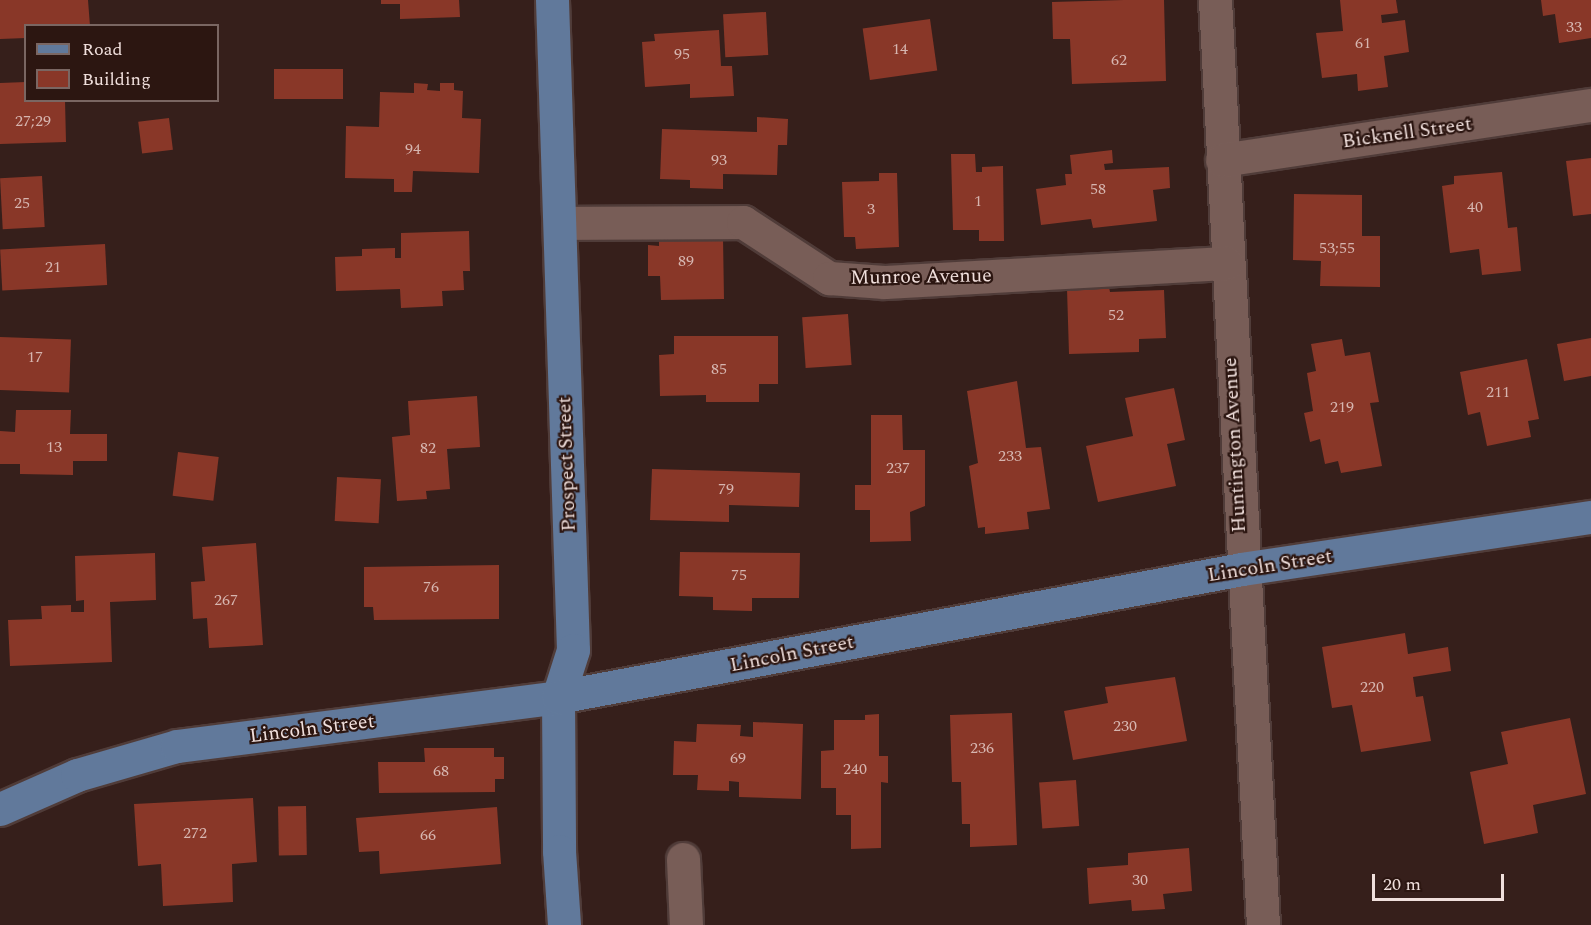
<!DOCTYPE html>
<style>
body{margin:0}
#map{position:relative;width:1591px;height:925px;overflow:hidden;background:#361f1b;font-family:Spectral,serif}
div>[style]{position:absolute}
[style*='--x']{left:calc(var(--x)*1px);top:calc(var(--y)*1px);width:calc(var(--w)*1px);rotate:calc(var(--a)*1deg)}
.building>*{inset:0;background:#893728;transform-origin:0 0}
.roads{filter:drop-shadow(2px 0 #503c39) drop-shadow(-2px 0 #503c39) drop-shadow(0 2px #503c39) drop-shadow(0 -2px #503c39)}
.minor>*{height:33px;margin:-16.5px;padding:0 16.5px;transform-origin:16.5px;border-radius:16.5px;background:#785d57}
.major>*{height:33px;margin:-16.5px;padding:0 16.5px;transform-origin:16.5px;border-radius:16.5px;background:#61799b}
span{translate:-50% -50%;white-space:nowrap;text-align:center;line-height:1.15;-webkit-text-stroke:4.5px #2c1611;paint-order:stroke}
.number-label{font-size:16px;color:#d6b5af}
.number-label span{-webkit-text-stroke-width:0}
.street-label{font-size:20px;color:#f0dfdc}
.legend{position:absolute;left:24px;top:24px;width:195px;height:78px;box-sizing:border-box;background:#2c1611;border:2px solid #7a6662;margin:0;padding:8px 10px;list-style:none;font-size:18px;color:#f0dfdc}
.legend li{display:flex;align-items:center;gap:12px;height:30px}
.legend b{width:30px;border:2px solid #7a6662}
.scale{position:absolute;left:1372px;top:874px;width:132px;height:27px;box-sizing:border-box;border:3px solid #f0dfdc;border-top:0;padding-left:8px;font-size:18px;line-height:21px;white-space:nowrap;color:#f0dfdc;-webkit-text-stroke:4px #2c1611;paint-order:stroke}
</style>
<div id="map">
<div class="building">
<i style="clip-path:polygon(0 0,88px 0,90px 26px,26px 26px,26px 38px,0 39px)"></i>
<i style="clip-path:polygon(381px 0,459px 0,460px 17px,400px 19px,400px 4px,381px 4px)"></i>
<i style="clip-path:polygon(1124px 0,1164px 0,1166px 81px,1072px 84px,1070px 39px,1053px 39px,1052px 2px)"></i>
<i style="clip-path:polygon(1340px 0,1396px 0,1398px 13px,1381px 15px,1382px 23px,1405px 20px,1409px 52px,1384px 56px,1388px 87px,1358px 91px,1357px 74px,1322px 78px,1316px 33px,1343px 31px)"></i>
<i style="clip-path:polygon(1541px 0,1591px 0,1591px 38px,1559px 43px,1555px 14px,1543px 16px)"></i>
<i style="left:766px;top:12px;width:43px;height:43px;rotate:87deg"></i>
<i style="left:930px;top:19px;width:52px;height:68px;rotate:82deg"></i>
<i style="clip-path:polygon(719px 30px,721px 66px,732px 66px,734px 96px,690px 98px,690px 84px,645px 87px,642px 42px,655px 41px,654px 34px)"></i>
<i style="left:274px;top:69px;width:69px;height:30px"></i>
<i style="clip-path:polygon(26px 82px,26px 100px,65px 100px,66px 142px,0 144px,0 83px)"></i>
<i style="clip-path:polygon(414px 83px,428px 84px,427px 90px,440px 91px,440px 83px,454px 83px,454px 90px,463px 91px,462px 118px,481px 119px,479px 173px,413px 171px,412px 192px,394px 192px,394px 179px,345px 178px,346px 126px,379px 127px,380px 92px,414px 93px)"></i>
<i style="clip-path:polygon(757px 117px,788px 119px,787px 145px,778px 145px,777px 175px,723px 174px,723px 189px,690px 188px,690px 180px,660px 179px,662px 129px,757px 132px)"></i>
<i style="left:169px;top:118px;width:32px;height:31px;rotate:83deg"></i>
<i style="clip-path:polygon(1112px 150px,1113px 163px,1104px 164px,1105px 170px,1169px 167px,1170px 188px,1153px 190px,1157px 221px,1093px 228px,1091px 219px,1041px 225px,1036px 189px,1066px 185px,1065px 174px,1072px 174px,1070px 155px)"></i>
<i style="clip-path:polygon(951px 154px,975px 154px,976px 172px,982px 172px,982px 167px,1003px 166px,1004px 241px,979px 241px,979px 230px,953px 230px)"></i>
<i style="clip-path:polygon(1591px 158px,1591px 214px,1573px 216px,1566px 161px)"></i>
<i style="clip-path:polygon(1502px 172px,1508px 228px,1517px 227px,1521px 271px,1482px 275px,1479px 249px,1450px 253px,1442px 186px,1454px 184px,1454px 176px)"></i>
<i style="clip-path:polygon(879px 173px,897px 173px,899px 247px,856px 249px,855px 237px,844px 237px,842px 182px,879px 181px)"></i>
<i style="left:42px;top:176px;width:51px;height:42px;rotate:87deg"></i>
<i style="clip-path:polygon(1294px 194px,1362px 195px,1362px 236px,1380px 236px,1380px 287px,1320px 286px,1321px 261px,1293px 260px)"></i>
<i style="clip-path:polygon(469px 231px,470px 271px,463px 271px,464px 290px,442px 291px,443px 306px,401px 308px,400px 289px,336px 291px,335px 257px,362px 256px,362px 249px,395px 248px,395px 258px,401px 258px,401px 233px)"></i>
<i style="clip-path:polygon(723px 237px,724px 299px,661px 300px,660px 276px,648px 276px,648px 245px,659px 246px,659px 239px)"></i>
<i style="left:105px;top:244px;width:41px;height:105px;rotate:87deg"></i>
<i style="clip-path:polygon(1109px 287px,1110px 292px,1164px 290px,1166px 338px,1139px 339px,1139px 352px,1069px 354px,1067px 289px)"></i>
<i style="left:848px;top:314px;width:51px;height:46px;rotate:86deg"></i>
<i style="clip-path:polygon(674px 336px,778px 336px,778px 384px,759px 384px,759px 402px,706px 402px,706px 395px,660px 396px,659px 355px,674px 354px)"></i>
<i style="left:0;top:337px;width:71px;height:53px;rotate:2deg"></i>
<i style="clip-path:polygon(1591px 338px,1591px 376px,1564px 381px,1557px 344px)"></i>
<i style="clip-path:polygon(1342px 339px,1345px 356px,1370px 352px,1379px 402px,1370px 403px,1382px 466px,1341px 473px,1338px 461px,1325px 464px,1320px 439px,1310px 442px,1304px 413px,1313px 411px,1307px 373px,1316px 371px,1311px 344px)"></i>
<i style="clip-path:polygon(1527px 359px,1539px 419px,1528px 421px,1531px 437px,1487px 446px,1480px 412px,1468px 415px,1460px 372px)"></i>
<i style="clip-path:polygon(1017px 381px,1026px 448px,1041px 447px,1050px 509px,1027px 512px,1029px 529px,985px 534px,985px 527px,978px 528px,969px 466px,978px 463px,967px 391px)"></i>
<i style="clip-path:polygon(1174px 388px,1185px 440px,1167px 444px,1176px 486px,1098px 502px,1086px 446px,1133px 436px,1125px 398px)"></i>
<i style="clip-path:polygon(477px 396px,480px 447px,447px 449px,450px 489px,426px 491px,427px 499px,397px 501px,392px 437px,410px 435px,408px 401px)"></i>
<i style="clip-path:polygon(16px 410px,71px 410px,70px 434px,107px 434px,107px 461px,73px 461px,73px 475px,20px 474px,20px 464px,0 464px,0 431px,15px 432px)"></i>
<i style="clip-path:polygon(871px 415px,902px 415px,903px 450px,925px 450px,925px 506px,910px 512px,911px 541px,870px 542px,870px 510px,855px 510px,855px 485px,871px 485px)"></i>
<i style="left:178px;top:452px;width:41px;height:44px;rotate:7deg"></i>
<i style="clip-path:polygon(652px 469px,800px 473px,799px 507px,729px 505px,729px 522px,650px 520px)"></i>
<i style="left:337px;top:477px;width:44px;height:44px;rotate:3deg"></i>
<i style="clip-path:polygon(256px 543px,263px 645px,209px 648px,207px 618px,193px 619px,191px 582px,205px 581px,202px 547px)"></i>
<i style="clip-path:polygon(680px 552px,800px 553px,799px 598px,752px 598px,752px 611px,713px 610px,713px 597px,679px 596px)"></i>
<i style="clip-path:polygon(155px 553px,156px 600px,110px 602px,112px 662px,10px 666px,8px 620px,42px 619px,41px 606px,71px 605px,71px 612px,84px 612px,84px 600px,76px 601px,75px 556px)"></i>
<i style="clip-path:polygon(499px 565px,499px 619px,374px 620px,373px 607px,364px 607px,364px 567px)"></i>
<i style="clip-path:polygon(1405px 633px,1408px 654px,1448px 647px,1451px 671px,1413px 677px,1416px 697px,1423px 696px,1431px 741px,1361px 752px,1352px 705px,1332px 708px,1322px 647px)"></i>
<i style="clip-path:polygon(1175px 677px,1187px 741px,1073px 760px,1064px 711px,1108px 703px,1105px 687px)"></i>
<i style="clip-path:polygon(1012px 713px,1017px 845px,970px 847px,970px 824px,962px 824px,961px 782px,952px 782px,950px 715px)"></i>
<i style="clip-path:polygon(879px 714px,879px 756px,888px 756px,888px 783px,881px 782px,881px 848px,851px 849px,851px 815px,836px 815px,836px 788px,821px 788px,821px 751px,834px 750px,834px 720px,865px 720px,865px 715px)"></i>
<i style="clip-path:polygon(1570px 718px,1586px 794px,1533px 805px,1538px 833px,1484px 844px,1470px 772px,1508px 764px,1501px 732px)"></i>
<i style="clip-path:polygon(753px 722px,803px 724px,801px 799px,739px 797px,739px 782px,729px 781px,729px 791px,697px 790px,698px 775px,673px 775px,674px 741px,696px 742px,697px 724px,741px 725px,740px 736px,753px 737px)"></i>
<i style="clip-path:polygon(424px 748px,494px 748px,494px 757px,504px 757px,504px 779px,495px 779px,495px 792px,379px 793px,378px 762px,425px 762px)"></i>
<i style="left:1076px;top:780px;width:46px;height:37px;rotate:86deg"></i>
<i style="clip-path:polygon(253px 798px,257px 862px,232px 864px,233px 902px,163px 906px,161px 864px,138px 866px,134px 804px)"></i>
<i style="left:306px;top:806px;width:49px;height:28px;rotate:89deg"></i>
<i style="clip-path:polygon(497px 807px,501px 864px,380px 874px,379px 851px,359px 852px,356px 818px)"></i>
<i style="clip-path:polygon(1189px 848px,1192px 891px,1163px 894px,1165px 909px,1132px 911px,1131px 900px,1089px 904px,1087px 868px,1128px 865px,1128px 853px)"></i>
</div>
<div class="roads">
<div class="minor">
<i style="--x:1215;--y:0;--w:926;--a:87.03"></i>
<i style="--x:1222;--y:160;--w:373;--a:-8.5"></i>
<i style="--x:561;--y:223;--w:182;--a:-0.3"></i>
<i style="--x:743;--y:222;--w:103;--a:33.1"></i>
<i style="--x:829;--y:278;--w:55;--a:4.2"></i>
<i style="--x:884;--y:282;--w:343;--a:-3.2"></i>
<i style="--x:683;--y:859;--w:66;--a:87.4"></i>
</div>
<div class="major">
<i style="--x:552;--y:0;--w:650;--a:88.15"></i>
<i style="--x:573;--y:650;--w:49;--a:107.7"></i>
<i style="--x:558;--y:697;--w:154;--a:89.6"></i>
<i style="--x:559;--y:851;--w:74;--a:86.1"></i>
<i style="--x:0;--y:809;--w:84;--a:-23.8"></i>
<i style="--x:77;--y:775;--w:104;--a:-16.2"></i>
<i style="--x:177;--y:746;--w:384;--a:-7.3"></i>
<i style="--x:558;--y:697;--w:696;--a:-10.6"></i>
<i style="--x:1242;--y:569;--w:353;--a:-8.5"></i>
</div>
</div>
<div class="number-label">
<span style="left:1574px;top:27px">33</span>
<span style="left:1363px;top:43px">61</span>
<span style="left:900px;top:49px">14</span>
<span style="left:682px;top:54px">95</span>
<span style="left:1119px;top:60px">62</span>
<span style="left:33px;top:121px">27;29</span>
<span style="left:413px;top:149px">94</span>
<span style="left:719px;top:160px">93</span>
<span style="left:1098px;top:189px">58</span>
<span style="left:978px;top:201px">1</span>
<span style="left:22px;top:203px">25</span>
<span style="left:1475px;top:207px">40</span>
<span style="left:871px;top:209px">3</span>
<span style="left:1337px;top:248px">53;55</span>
<span style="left:686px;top:261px">89</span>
<span style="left:53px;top:267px">21</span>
<span style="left:1116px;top:315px">52</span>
<span style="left:35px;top:357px">17</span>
<span style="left:719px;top:369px">85</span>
<span style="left:1498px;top:392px">211</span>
<span style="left:1342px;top:407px">219</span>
<span style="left:54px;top:447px">13</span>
<span style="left:428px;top:448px">82</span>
<span style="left:1010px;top:456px">233</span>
<span style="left:898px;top:468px">237</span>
<span style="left:726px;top:489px">79</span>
<span style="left:739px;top:575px">75</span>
<span style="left:431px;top:587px">76</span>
<span style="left:226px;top:600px">267</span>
<span style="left:1372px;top:687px">220</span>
<span style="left:1125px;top:726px">230</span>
<span style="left:982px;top:748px">236</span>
<span style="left:738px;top:758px">69</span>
<span style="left:855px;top:769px">240</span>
<span style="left:441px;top:771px">68</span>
<span style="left:195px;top:833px">272</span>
<span style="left:428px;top:835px">66</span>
<span style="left:1140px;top:880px">30</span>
</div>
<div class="street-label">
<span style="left:1407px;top:133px;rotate:-8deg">Bicknell Street</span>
<span style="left:921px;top:277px;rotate:-1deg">Munroe Avenue</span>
<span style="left:1235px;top:445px;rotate:-93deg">Huntington Avenue</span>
<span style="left:567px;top:464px;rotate:-92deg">Prospect Street</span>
<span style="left:1270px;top:566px;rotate:-9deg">Lincoln Street</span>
<span style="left:792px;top:654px;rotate:-11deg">Lincoln Street</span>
<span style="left:312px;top:729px;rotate:-7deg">Lincoln Street</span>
</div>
<ul class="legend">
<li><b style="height:8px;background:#61799b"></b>Road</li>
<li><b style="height:16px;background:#893728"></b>Building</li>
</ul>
<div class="scale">20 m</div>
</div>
